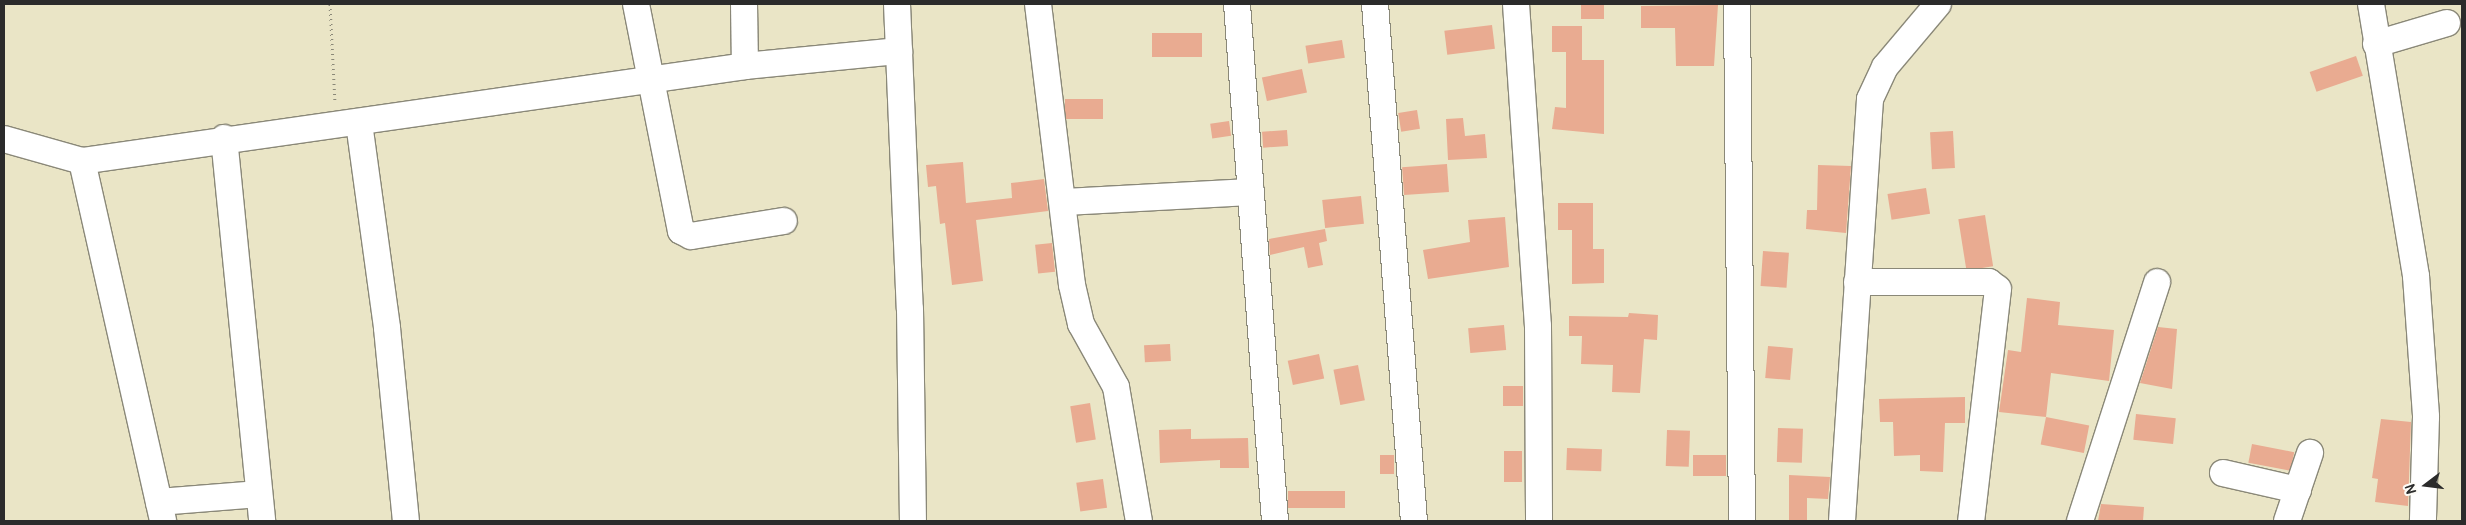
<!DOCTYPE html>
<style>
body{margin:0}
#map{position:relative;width:2466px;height:525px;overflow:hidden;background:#eae5c6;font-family:Pangolin,sans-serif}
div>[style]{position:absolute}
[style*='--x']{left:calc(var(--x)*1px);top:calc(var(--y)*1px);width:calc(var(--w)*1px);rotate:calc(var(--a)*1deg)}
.building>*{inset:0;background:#e9ab91;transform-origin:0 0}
.path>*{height:3px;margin-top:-1.5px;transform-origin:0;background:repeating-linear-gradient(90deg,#8a8878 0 1px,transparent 0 5px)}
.roads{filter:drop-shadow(1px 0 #8a8878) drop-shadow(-1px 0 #8a8878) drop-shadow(0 1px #8a8878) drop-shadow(0 -1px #8a8878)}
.minor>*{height:26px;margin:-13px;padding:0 13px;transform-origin:13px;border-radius:13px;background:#fff}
span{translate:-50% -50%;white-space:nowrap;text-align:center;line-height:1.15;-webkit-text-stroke:4px #fdfcf7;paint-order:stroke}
.frame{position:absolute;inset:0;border:5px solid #2b2b2b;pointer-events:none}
.north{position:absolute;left:2401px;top:460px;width:50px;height:50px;-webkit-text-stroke:4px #fdfcf7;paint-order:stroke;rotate:255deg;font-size:14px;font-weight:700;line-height:20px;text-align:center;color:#2b2b2b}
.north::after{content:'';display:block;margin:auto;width:18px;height:22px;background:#2b2b2b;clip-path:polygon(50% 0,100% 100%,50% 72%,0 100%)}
</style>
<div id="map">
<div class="building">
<i style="left:1581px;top:4px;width:23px;height:15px"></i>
<i style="clip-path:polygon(1718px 5px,1714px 66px,1676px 66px,1675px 28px,1641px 28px,1641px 6px)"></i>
<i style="left:1492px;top:25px;width:24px;height:48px;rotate:83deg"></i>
<i style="clip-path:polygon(1552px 26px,1582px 26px,1582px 60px,1604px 60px,1604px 134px,1552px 129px,1555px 107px,1566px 108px,1566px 52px,1552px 52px)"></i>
<i style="left:1152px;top:33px;width:50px;height:24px"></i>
<i style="left:1342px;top:40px;width:18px;height:37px;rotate:81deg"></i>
<i style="left:2356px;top:56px;width:21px;height:49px;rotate:71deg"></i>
<i style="left:1302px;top:69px;width:24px;height:41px;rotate:78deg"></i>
<i style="left:1103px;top:99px;width:20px;height:38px;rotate:90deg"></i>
<i style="left:1417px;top:110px;width:19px;height:19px;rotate:81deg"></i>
<i style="clip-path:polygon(1463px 118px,1465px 136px,1485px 134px,1487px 158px,1448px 160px,1446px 119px)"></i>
<i style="left:1229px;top:121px;width:15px;height:19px;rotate:82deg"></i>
<i style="left:1287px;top:130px;width:16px;height:25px;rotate:86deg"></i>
<i style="left:1953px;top:131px;width:37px;height:23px;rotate:87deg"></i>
<i style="clip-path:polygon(963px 162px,966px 203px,1012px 198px,1011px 183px,1044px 179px,1048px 211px,976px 220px,983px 281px,952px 285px,945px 223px,940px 224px,936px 186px,928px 187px,926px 165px)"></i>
<i style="left:1447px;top:164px;width:28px;height:45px;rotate:86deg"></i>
<i style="clip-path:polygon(1818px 165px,1851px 166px,1846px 233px,1806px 229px,1807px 210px,1817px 210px)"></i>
<i style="left:1926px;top:188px;width:26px;height:39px;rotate:81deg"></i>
<i style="left:1361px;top:196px;width:28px;height:39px;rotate:84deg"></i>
<i style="clip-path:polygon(1558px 203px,1593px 203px,1593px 249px,1604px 249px,1604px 283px,1572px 284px,1572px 230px,1558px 230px)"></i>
<i style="left:1985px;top:215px;width:52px;height:27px;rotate:81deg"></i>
<i style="clip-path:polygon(1505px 217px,1509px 267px,1428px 279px,1423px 250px,1470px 242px,1468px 220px)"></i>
<i style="clip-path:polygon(1325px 229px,1327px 241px,1319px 243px,1323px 265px,1308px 268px,1304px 247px,1270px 255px,1269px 239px)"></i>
<i style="left:1052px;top:243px;width:29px;height:17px;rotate:84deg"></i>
<i style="left:1763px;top:251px;width:26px;height:35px;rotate:4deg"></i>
<i style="clip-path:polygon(2027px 298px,2060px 302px,2058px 325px,2114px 330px,2109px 381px,2051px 373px,2046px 417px,1999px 412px,2008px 350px,2021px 352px)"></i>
<i style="clip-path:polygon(1629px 313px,1658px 315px,1657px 340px,1644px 339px,1640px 393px,1612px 392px,1613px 365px,1581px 364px,1582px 336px,1569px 336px,1569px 316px,1628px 317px)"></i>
<i style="left:1504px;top:325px;width:25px;height:36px;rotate:85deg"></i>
<i style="clip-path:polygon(2158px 327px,2177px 329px,2172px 389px,2140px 383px)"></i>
<i style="left:1170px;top:344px;width:17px;height:26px;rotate:87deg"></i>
<i style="left:1768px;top:346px;width:25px;height:32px;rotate:5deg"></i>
<i style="left:1319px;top:354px;width:25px;height:32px;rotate:78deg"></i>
<i style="left:1358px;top:365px;width:36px;height:25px;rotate:79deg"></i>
<i style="left:1523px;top:386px;width:20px;height:20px;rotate:90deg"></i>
<i style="clip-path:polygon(1965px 397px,1965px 423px,1945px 423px,1943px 472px,1920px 471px,1920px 455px,1894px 456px,1893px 422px,1880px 422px,1879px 399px)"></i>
<i style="left:1090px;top:403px;width:37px;height:20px;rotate:81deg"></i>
<i style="left:2136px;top:414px;width:40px;height:26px;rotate:6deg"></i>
<i style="left:2046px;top:417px;width:44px;height:28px;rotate:11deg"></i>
<i style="clip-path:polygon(2381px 419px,2411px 422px,2408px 506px,2375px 502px,2378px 479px,2372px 478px)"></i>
<i style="left:1778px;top:428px;width:25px;height:34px;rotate:2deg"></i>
<i style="clip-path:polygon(1191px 429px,1191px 439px,1248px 438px,1249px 468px,1220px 468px,1220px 460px,1160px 463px,1159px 430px)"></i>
<i style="left:1667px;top:430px;width:23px;height:36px;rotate:2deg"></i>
<i style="left:2252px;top:444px;width:43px;height:19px;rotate:11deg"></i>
<i style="left:1567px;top:448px;width:35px;height:22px;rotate:2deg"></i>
<i style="left:1504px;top:451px;width:18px;height:31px"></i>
<i style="left:1380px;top:455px;width:14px;height:19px"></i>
<i style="left:1693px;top:455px;width:33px;height:21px"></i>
<i style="clip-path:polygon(1789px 475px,1830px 477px,1828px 499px,1807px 498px,1807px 521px,1789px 521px)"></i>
<i style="left:1103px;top:479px;width:29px;height:27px;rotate:82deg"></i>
<i style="left:1288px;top:491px;width:57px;height:17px"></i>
<i style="clip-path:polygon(2101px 504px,2144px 507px,2143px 521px,2098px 521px)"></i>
</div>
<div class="path">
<i style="--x:330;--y:4;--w:99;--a:87.1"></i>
</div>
<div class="roads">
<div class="minor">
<i style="--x:636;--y:4;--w:231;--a:78.8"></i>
<i style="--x:681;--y:231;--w:11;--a:27"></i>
<i style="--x:691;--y:236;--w:94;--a:-9.2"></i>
<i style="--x:744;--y:4;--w:62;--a:89.1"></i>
<i style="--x:897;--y:4;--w:305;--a:87.6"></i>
<i style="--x:910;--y:309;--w:212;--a:89.2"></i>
<i style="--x:1038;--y:4;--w:283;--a:83.1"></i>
<i style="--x:1072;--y:285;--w:40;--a:77"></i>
<i style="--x:1081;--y:324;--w:72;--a:60.9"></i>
<i style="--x:1116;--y:387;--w:136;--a:80.3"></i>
<i style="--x:1237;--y:4;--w:518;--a:85.8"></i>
<i style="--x:1375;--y:4;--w:518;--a:85.69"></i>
<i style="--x:1516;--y:4;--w:323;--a:86.1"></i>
<i style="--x:1538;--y:326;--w:195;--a:89.7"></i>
<i style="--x:1737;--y:4;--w:517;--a:89.45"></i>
<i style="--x:2371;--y:4;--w:276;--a:80.6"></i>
<i style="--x:2416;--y:276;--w:141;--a:85.9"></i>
<i style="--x:2426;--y:417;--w:104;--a:91.7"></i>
<i style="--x:2376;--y:44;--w:74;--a:-16.5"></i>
<i style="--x:359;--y:123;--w:207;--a:82.2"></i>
<i style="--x:387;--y:328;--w:194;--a:84.4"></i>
<i style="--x:224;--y:138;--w:385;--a:84.3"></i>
<i style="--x:4;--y:139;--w:81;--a:15.8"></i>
<i style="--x:82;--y:161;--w:670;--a:-8.15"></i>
<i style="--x:745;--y:66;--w:155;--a:-5.6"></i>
<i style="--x:82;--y:161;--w:369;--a:77.3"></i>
<i style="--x:1064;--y:202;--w:187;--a:-3.1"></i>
<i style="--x:1857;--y:282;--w:132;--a:0"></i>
<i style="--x:1989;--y:282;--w:11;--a:38"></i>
<i style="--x:1998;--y:289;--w:234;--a:96.6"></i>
<i style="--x:2223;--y:473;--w:77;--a:12.8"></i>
<i style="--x:159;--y:502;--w:100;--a:-4.6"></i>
<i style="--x:1842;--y:521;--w:423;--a:-86.2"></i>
<i style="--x:1870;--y:99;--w:35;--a:-65"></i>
<i style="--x:1885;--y:67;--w:82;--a:-49.9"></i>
<i style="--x:2080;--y:521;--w:251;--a:-72.1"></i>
<i style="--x:2287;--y:521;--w:72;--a:-71.3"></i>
</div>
</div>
<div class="frame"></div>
<div class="north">N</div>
</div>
